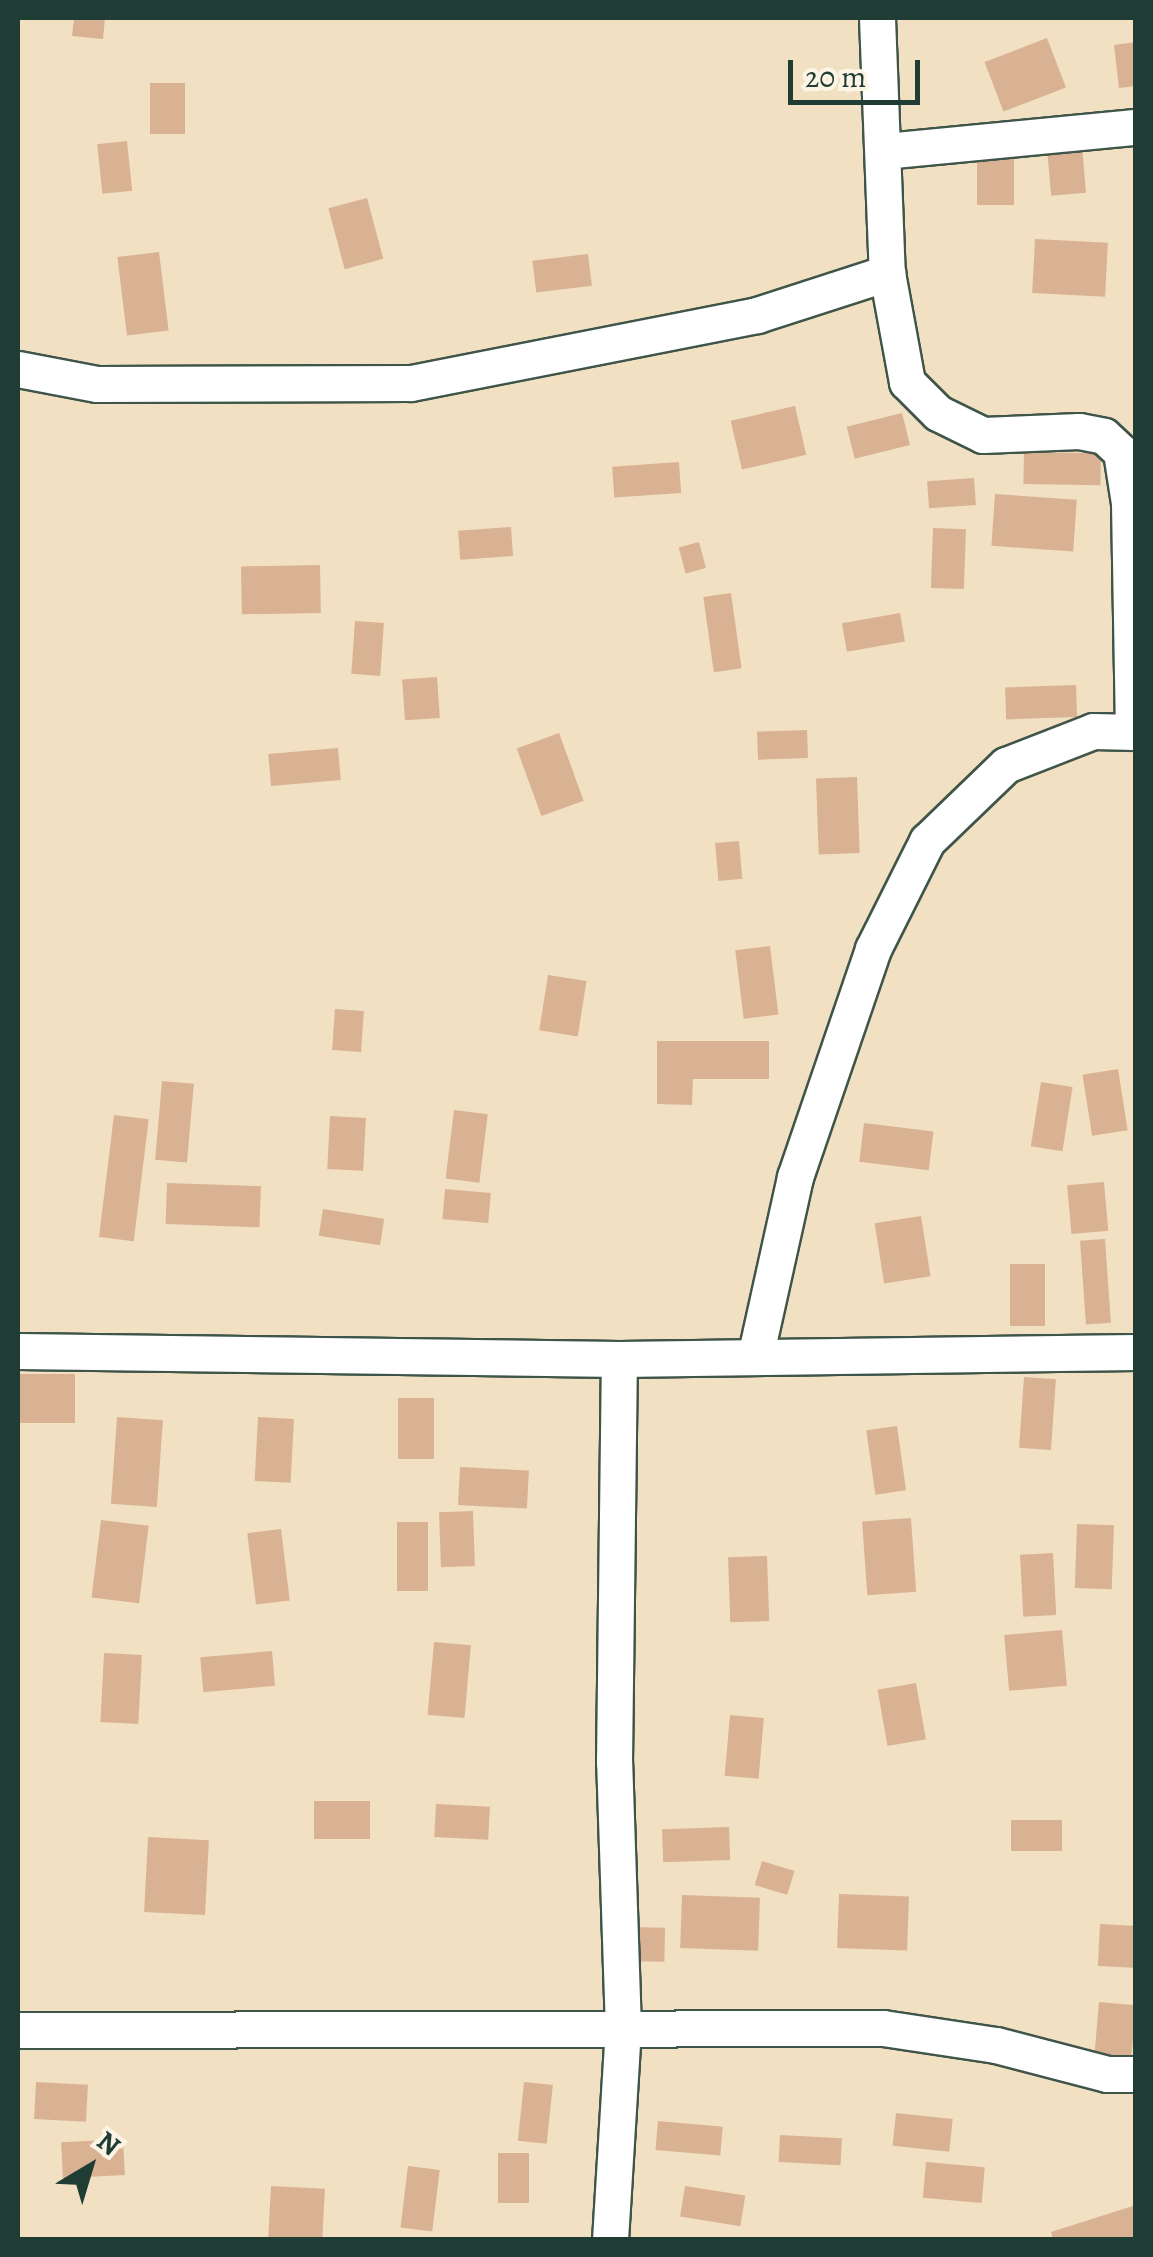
<!DOCTYPE html>
<style>
body{margin:0}
#map{position:relative;width:1153px;height:2257px;overflow:hidden;background:#f2e0c2;font-family:Alegreya,serif}
div>[style]{position:absolute}
[style*='--x']{left:calc(var(--x)*1px);top:calc(var(--y)*1px);width:calc(var(--w)*1px);rotate:calc(var(--a)*1deg)}
.building>*{inset:0;background:#d9b294;transform-origin:0 0}
.roads{filter:drop-shadow(2px 0 #3f5549) drop-shadow(-2px 0 #3f5549) drop-shadow(0 2px #3f5549) drop-shadow(0 -2px #3f5549)}
.minor>*{height:35px;margin:-17.5px;padding:0 17.5px;transform-origin:17.5px;border-radius:17.5px;background:#fff}
span{translate:-50% -50%;white-space:nowrap;text-align:center;line-height:1.15;-webkit-text-stroke:8px #fcf5e5;paint-order:stroke}
.frame{position:absolute;inset:0;border:20px solid #1f3d34;pointer-events:none}
.north{position:absolute;left:40px;top:2117px;width:100px;height:100px;-webkit-text-stroke:8px #fcf5e5;paint-order:stroke;rotate:38deg;font-size:28px;font-weight:700;line-height:40px;text-align:center;color:#1f3d34}
.north::after{content:'';display:block;margin:auto;width:35px;height:45px;background:#1f3d34;clip-path:polygon(50% 0,100% 100%,50% 72%,0 100%)}
.scale{position:absolute;left:788px;top:60px;width:132px;height:45px;box-sizing:border-box;border:5px solid #1f3d34;border-top:0;padding-left:12px;font-size:30px;line-height:35px;white-space:nowrap;color:#1f3d34;-webkit-text-stroke:8px #fcf5e5;paint-order:stroke}
</style>
<div id="map">
<div class="building">
<i style="clip-path:polygon(74px 18px,105px 18px,103px 39px,72px 36px)"></i>
<i style="left:1047px;top:38px;width:53px;height:67px;rotate:69deg"></i>
<i style="clip-path:polygon(1136px 42px,1136px 86px,1119px 88px,1114px 45px)"></i>
<i style="left:185px;top:83px;width:51px;height:35px;rotate:90deg"></i>
<i style="left:1081px;top:135px;width:58px;height:35px;rotate:85deg"></i>
<i style="left:127px;top:141px;width:50px;height:30px;rotate:84deg"></i>
<i style="left:977px;top:152px;width:37px;height:53px"></i>
<i style="left:367px;top:198px;width:63px;height:40px;rotate:75deg"></i>
<i style="left:1035px;top:239px;width:73px;height:54px;rotate:3deg"></i>
<i style="left:159px;top:252px;width:79px;height:42px;rotate:83deg"></i>
<i style="left:588px;top:254px;width:32px;height:56px;rotate:83deg"></i>
<i style="left:795px;top:406px;width:50px;height:66px;rotate:77deg"></i>
<i style="left:902px;top:413px;width:33px;height:57px;rotate:76deg"></i>
<i style="left:1024px;top:452px;width:77px;height:32px;rotate:1deg"></i>
<i style="left:679px;top:462px;width:31px;height:67px;rotate:86deg"></i>
<i style="left:974px;top:478px;width:27px;height:47px;rotate:86deg"></i>
<i style="left:995px;top:494px;width:82px;height:52px;rotate:4deg"></i>
<i style="left:511px;top:527px;width:29px;height:53px;rotate:86deg"></i>
<i style="left:933px;top:528px;width:33px;height:60px;rotate:2deg"></i>
<i style="left:699px;top:542px;width:27px;height:21px;rotate:75deg"></i>
<i style="left:320px;top:565px;width:48px;height:79px;rotate:89deg"></i>
<i style="left:731px;top:593px;width:76px;height:28px;rotate:82deg"></i>
<i style="left:900px;top:613px;width:29px;height:59px;rotate:80deg"></i>
<i style="left:355px;top:621px;width:29px;height:53px;rotate:4deg"></i>
<i style="left:437px;top:677px;width:41px;height:35px;rotate:86deg"></i>
<i style="left:1076px;top:685px;width:32px;height:71px;rotate:88deg"></i>
<i style="left:807px;top:730px;width:28px;height:50px;rotate:88deg"></i>
<i style="left:559px;top:733px;width:72px;height:45px;rotate:70deg"></i>
<i style="left:338px;top:748px;width:32px;height:70px;rotate:85deg"></i>
<i style="left:857px;top:777px;width:76px;height:41px;rotate:88deg"></i>
<i style="left:739px;top:841px;width:38px;height:24px;rotate:85deg"></i>
<i style="left:770px;top:946px;width:69px;height:35px;rotate:83deg"></i>
<i style="left:548px;top:975px;width:39px;height:56px;rotate:9deg"></i>
<i style="left:335px;top:1009px;width:29px;height:41px;rotate:4deg"></i>
<i style="clip-path:polygon(657px 1041px,769px 1041px,769px 1079px,693px 1079px,692px 1105px,657px 1104px)"></i>
<i style="left:1118px;top:1069px;width:62px;height:36px;rotate:81deg"></i>
<i style="left:162px;top:1081px;width:32px;height:79px;rotate:5deg"></i>
<i style="left:1041px;top:1082px;width:32px;height:65px;rotate:9deg"></i>
<i style="left:454px;top:1110px;width:34px;height:69px;rotate:7deg"></i>
<i style="left:114px;top:1115px;width:35px;height:123px;rotate:7deg"></i>
<i style="left:330px;top:1116px;width:36px;height:53px;rotate:3deg"></i>
<i style="left:864px;top:1123px;width:70px;height:39px;rotate:7deg"></i>
<i style="left:1104px;top:1182px;width:49px;height:37px;rotate:85deg"></i>
<i style="left:167px;top:1183px;width:94px;height:41px;rotate:2deg"></i>
<i style="left:445px;top:1189px;width:46px;height:30px;rotate:5deg"></i>
<i style="left:323px;top:1209px;width:62px;height:27px;rotate:9deg"></i>
<i style="left:921px;top:1216px;width:61px;height:47px;rotate:81deg"></i>
<i style="left:1105px;top:1239px;width:84px;height:25px;rotate:86deg"></i>
<i style="left:1010px;top:1264px;width:35px;height:62px"></i>
<i style="left:18px;top:1374px;width:57px;height:49px"></i>
<i style="left:1024px;top:1377px;width:32px;height:71px;rotate:4deg"></i>
<i style="left:434px;top:1398px;width:61px;height:36px;rotate:90deg"></i>
<i style="left:117px;top:1417px;width:46px;height:87px;rotate:4deg"></i>
<i style="left:258px;top:1417px;width:36px;height:64px;rotate:3deg"></i>
<i style="left:897px;top:1426px;width:65px;height:31px;rotate:82deg"></i>
<i style="left:460px;top:1467px;width:69px;height:38px;rotate:3deg"></i>
<i style="left:473px;top:1511px;width:55px;height:34px;rotate:88deg"></i>
<i style="left:911px;top:1518px;width:74px;height:49px;rotate:86deg"></i>
<i style="left:101px;top:1520px;width:48px;height:78px;rotate:7deg"></i>
<i style="left:397px;top:1522px;width:31px;height:69px"></i>
<i style="left:1077px;top:1524px;width:37px;height:64px;rotate:2deg"></i>
<i style="left:281px;top:1529px;width:72px;height:34px;rotate:83deg"></i>
<i style="left:1053px;top:1553px;width:62px;height:33px;rotate:87deg"></i>
<i style="left:767px;top:1556px;width:65px;height:39px;rotate:88deg"></i>
<i style="left:1062px;top:1630px;width:56px;height:58px;rotate:85deg"></i>
<i style="left:434px;top:1642px;width:37px;height:73px;rotate:5deg"></i>
<i style="left:272px;top:1651px;width:35px;height:72px;rotate:85deg"></i>
<i style="left:104px;top:1653px;width:38px;height:69px;rotate:3deg"></i>
<i style="left:916px;top:1683px;width:57px;height:39px;rotate:80deg"></i>
<i style="left:730px;top:1715px;width:34px;height:61px;rotate:5deg"></i>
<i style="left:314px;top:1801px;width:56px;height:38px"></i>
<i style="left:436px;top:1804px;width:54px;height:33px;rotate:3deg"></i>
<i style="left:1011px;top:1820px;width:51px;height:31px"></i>
<i style="left:729px;top:1827px;width:33px;height:67px;rotate:88deg"></i>
<i style="left:148px;top:1837px;width:61px;height:75px;rotate:3deg"></i>
<i style="left:762px;top:1861px;width:34px;height:25px;rotate:17deg"></i>
<i style="left:839px;top:1894px;width:70px;height:54px;rotate:2deg"></i>
<i style="left:682px;top:1895px;width:78px;height:53px;rotate:2deg"></i>
<i style="left:1100px;top:1924px;width:36px;height:42px;rotate:3deg"></i>
<i style="left:625px;top:1927px;width:40px;height:34px;rotate:1deg"></i>
<i style="left:1099px;top:2002px;width:37px;height:53px;rotate:5deg"></i>
<i style="left:36px;top:2082px;width:52px;height:37px;rotate:3deg"></i>
<i style="left:524px;top:2082px;width:29px;height:59px;rotate:6deg"></i>
<i style="left:896px;top:2113px;width:57px;height:33px;rotate:6deg"></i>
<i style="left:658px;top:2121px;width:65px;height:29px;rotate:5deg"></i>
<i style="left:780px;top:2135px;width:62px;height:27px;rotate:3deg"></i>
<i style="left:123px;top:2139px;width:36px;height:62px;rotate:87deg"></i>
<i style="left:498px;top:2153px;width:31px;height:50px"></i>
<i style="left:926px;top:2162px;width:59px;height:36px;rotate:5deg"></i>
<i style="left:408px;top:2166px;width:32px;height:62px;rotate:7deg"></i>
<i style="left:271px;top:2186px;width:54px;height:54px;rotate:3deg"></i>
<i style="left:685px;top:2186px;width:61px;height:31px;rotate:9deg"></i>
<i style="clip-path:polygon(1136px 2205px,1136px 2240px,1053px 2240px,1051px 2232px)"></i>
</div>
<div class="roads">
<div class="minor">
<i style="--x:877;--y:18;--w:255;--a:87.8"></i>
<i style="--x:887;--y:273;--w:111;--a:79.6"></i>
<i style="--x:907;--y:382;--w:44;--a:45"></i>
<i style="--x:938;--y:413;--w:50;--a:26.1"></i>
<i style="--x:983;--y:435;--w:96;--a:-2.4"></i>
<i style="--x:1079;--y:431;--w:25;--a:11"></i>
<i style="--x:1104;--y:436;--w:23;--a:43"></i>
<i style="--x:1121;--y:452;--w:52;--a:81.1"></i>
<i style="--x:1129;--y:503;--w:229;--a:89"></i>
<i style="--x:885;--y:151;--w:252;--a:-5.5"></i>
<i style="--x:18;--y:369;--w:80;--a:10.8"></i>
<i style="--x:97;--y:384;--w:314;--a:-0.2"></i>
<i style="--x:411;--y:383;--w:353;--a:-11.1"></i>
<i style="--x:757;--y:315;--w:137;--a:-17.9"></i>
<i style="--x:18;--y:1351;--w:601;--a:0.76"></i>
<i style="--x:619;--y:1359;--w:517;--a:-0.78"></i>
<i style="--x:756;--y:1353;--w:180;--a:-77.5"></i>
<i style="--x:795;--y:1177;--w:241;--a:-71.1"></i>
<i style="--x:873;--y:949;--w:121;--a:-63.4"></i>
<i style="--x:927;--y:841;--w:110;--a:-43.9"></i>
<i style="--x:1006;--y:765;--w:93;--a:-21.3"></i>
<i style="--x:1093;--y:731;--w:43;--a:1.3"></i>
<i style="--x:18;--y:2030;--w:865;--a:-0.13"></i>
<i style="--x:883;--y:2028;--w:114;--a:8.6"></i>
<i style="--x:996;--y:2045;--w:115;--a:14.6"></i>
<i style="--x:1107;--y:2074;--w:29;--a:0"></i>
<i style="--x:610;--y:2240;--w:211;--a:-86.5"></i>
<i style="--x:623;--y:2029;--w:267;--a:-91.9"></i>
<i style="--x:614;--y:1762;--w:403;--a:-89.3"></i>
</div>
</div>
<div class="frame"></div>
<div class="north">N</div>
<div class="scale">20 m</div>
</div>
